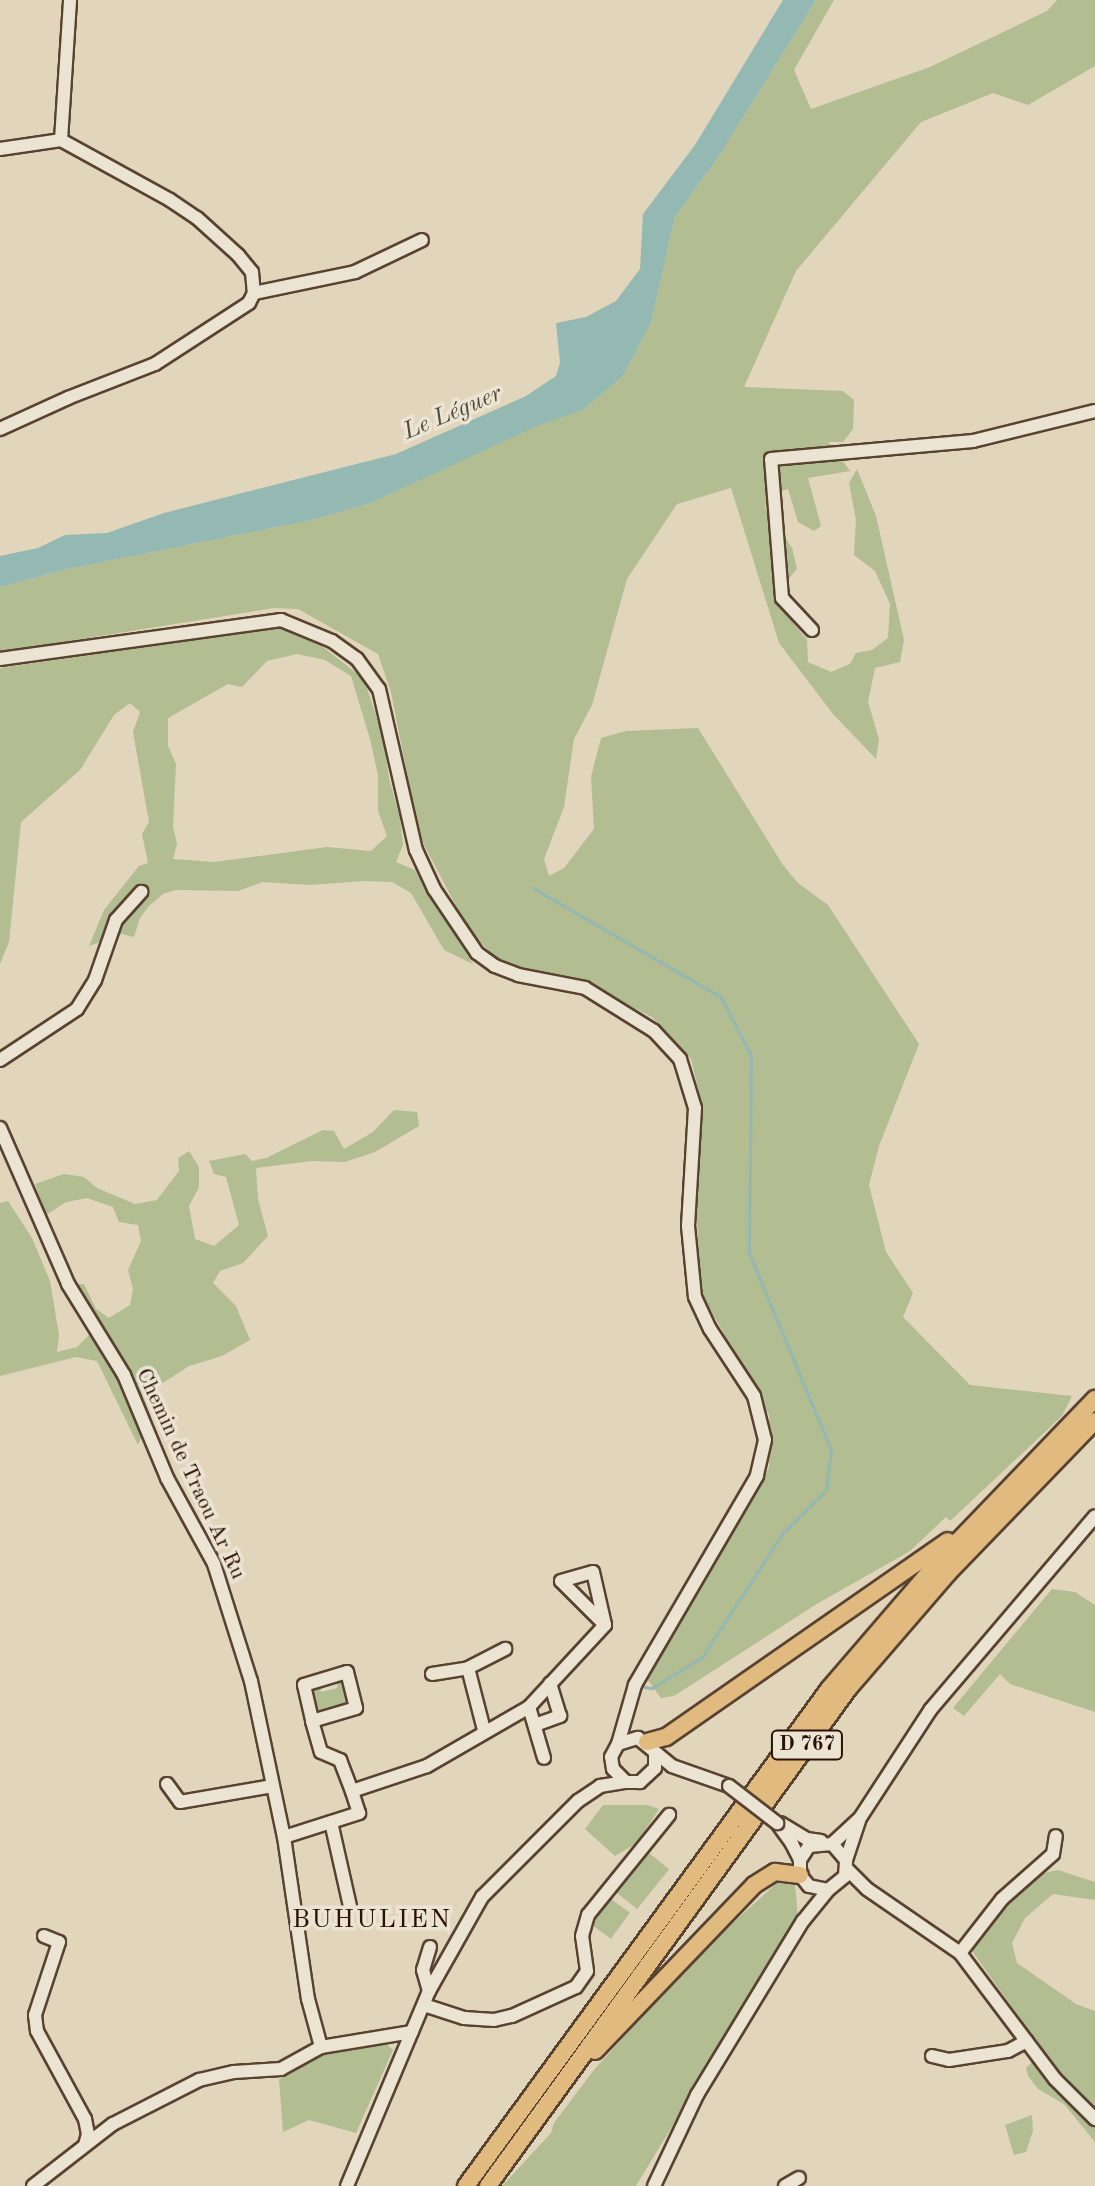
<!DOCTYPE html>
<meta charset="utf-8">
<style>
body{margin:0}
#map{position:relative;width:1095px;height:2186px;overflow:hidden;background:#e1d5bc;font-family:"Old Standard TT",serif}
div>[style]{position:absolute}
[style*='--x']{left:calc(var(--x)*1px);top:calc(var(--y)*1px);width:calc(var(--w)*1px);rotate:calc(var(--a)*1deg)}
.green>*{inset:0;background:#b2bd91;transform-origin:0 0}
.water>*{inset:0;background:#94b8b2}
.stream>*{height:3px;margin:-1.5px;padding:0 1.5px;transform-origin:1.5px;border-radius:1.5px;background:#94b8b2}
.roads{filter:drop-shadow(2px 0 #584230) drop-shadow(-2px 0 #584230) drop-shadow(0 2px #584230) drop-shadow(0 -2px #584230)}
.minor>*{height:12px;margin:-6px;padding:0 6px;transform-origin:6px;border-radius:6px;background:#ece4d3}
.highway>*{height:16px;margin:-8px;padding:0 8px;transform-origin:8px;border-radius:8px;background:#e0ba7e}
.bridges{filter:drop-shadow(2px 0 #584230) drop-shadow(-2px 0 #584230) drop-shadow(0 2px #584230) drop-shadow(0 -2px #584230)}
.minor-bridge>*{height:12px;margin:-6px;padding:0 6px;transform-origin:6px;border-radius:6px;background:#ece4d3}
span{translate:-50% -50%;white-space:nowrap;text-align:center;line-height:1.15;-webkit-text-stroke:7px #ece4d3;paint-order:stroke}
.shield-label span{padding:2px 6px;background:#ece4d3;border:2px solid;border-radius:6px;-webkit-text-stroke-width:0}
.shield-label{font-size:20px;color:#2b1101;font-weight:700}
.street-label{font-size:22px;color:#2b1101}
.water-label{font-size:24px;color:#504b3f;font-style:italic}
.quarter-label{font-size:26px;color:#2b1101;letter-spacing:2px}
</style>
<div id="map">
<div class="green">
<i style="clip-path:polygon(816px 0,834px 0,794px 70px,811px 109px,930px 67px,1047px 11px,1057px 0,1095px 0,1095px 66px,1028px 105px,993px 93px,921px 122px,796px 271px,744px 387px,843px 391px,854px 400px,853px 429px,843px 442px,828px 442px,850px 471px,808px 478px,821px 526px,814px 531px,798px 522px,788px 489px,767px 495px,765px 507px,792px 548px,797px 569px,773px 597px,807px 640px,808px 662px,831px 672px,850px 664px,856px 653px,872px 650px,888px 638px,890px 604px,875px 571px,854px 555px,856px 520px,849px 483px,857px 469px,876px 516px,904px 640px,900px 662px,875px 668px,868px 702px,879px 739px,876px 759px,833px 714px,779px 643px,731px 488px,677px 504px,627px 579px,592px 705px,574px 739px,564px 807px,544px 859px,549px 876px,564px 868px,594px 829px,591px 777px,601px 738px,626px 731px,698px 728px,783px 865px,798px 883px,828px 905px,919px 1044px,879px 1146px,869px 1185px,886px 1252px,913px 1293px,903px 1317px,970px 1385px,1072px 1396px,1062px 1416px,950px 1521px,946px 1517px,910px 1551px,815px 1605px,674px 1696px,661px 1698px,647px 1679px,769px 1468px,769px 1415px,704px 1298px,698px 1256px,696px 1174px,702px 1105px,691px 1059px,652px 1017px,580px 981px,522px 969px,496px 959px,467px 927px,419px 835px,391px 692px,378px 654px,298px 609px,274px 608px,0 652px,0 587px,64px 570px,312px 520px,371px 503px,537px 425px,583px 410px,623px 376px,651px 323px,675px 217px,719px 156px)"></i>
<i style="clip-path:polygon(evenodd,286px 627px,314px 640px,364px 679px,383px 737px,389px 778px,400px 818px,403px 845px,396px 862px,415px 870px,473px 964px,444px 950px,411px 893px,392px 882px,365px 881px,310px 885px,263px 882px,238px 891px,176px 890px,163px 894px,148px 907px,140px 918px,134px 937px,122px 934px,89px 946px,104px 910px,139px 866px,148px 863px,142px 834px,149px 822px,133px 732px,140px 712px,130px 703px,114px 715px,80px 770px,21px 822px,9px 942px,0 964px,0 668px,286px 627px,297px 654px,325px 660px,351px 676px,370px 739px,378px 775px,378px 811px,387px 836px,371px 851px,327px 847px,214px 862px,173px 859px,177px 844px,173px 827px,176px 764px,168px 746px,168px 718px,228px 684px,242px 687px,267px 661px,297px 654px)"></i>
<i style="clip-path:polygon(394px 1110px,417px 1112px,419px 1126px,375px 1152px,345px 1162px,312px 1161px,256px 1168px,258px 1199px,268px 1236px,243px 1263px,220px 1271px,213px 1283px,236px 1306px,250px 1340px,222px 1356px,189px 1366px,143px 1396px,151px 1416px,138px 1445px,97px 1361px,76px 1357px,0 1376px,0 1203px,8px 1201px,32px 1238px,50px 1281px,59px 1335px,57px 1352px,77px 1347px,101px 1323px,77px 1284px,84px 1284px,96px 1309px,109px 1318px,130px 1305px,133px 1289px,128px 1270px,141px 1241px,138px 1225px,119px 1222px,113px 1207px,87px 1198px,66px 1202px,46px 1215px,35px 1184px,64px 1174px,84px 1177px,97px 1188px,135px 1204px,157px 1200px,179px 1171px,178px 1158px,189px 1151px,199px 1167px,199px 1187px,189px 1206px,195px 1239px,214px 1246px,239px 1225px,226px 1177px,214px 1174px,209px 1161px,245px 1154px,252px 1161px,266px 1158px,323px 1130px,334px 1131px,344px 1149px,373px 1132px)"></i>
<i style="clip-path:polygon(1052px 1589px,1075px 1592px,1095px 1605px,1095px 1712px,1010px 1684px,1000px 1674px,964px 1716px,953px 1708px)"></i>
<i style="clip-path:polygon(338px 1679px,345px 1683px,349px 1705px,320px 1714px,315px 1712px,311px 1688px,319px 1684px,321px 1692px,337px 1688px)"></i>
<i style="clip-path:polygon(603px 1805px,647px 1805px,659px 1809px,637px 1843px,615px 1856px,585px 1829px)"></i>
<i style="left:649px;top:1853px;width:26px;height:51px;rotate:39deg"></i>
<i style="clip-path:polygon(1058px 1870px,1095px 1882px,1095px 1900px,1053px 1894px,1025px 1918px,1012px 1943px,1017px 1963px,1076px 2004px,1095px 2011px,1095px 2142px,1064px 2104px,1038px 2089px,1028px 2076px,1026px 2068px,1043px 2051px,970px 1948px,1007px 1902px,1039px 1874px)"></i>
<i style="clip-path:polygon(777px 1883px,795px 1884px,798px 1918px,636px 2186px,502px 2186px,551px 2133px,554px 2123px,593px 2071px,638px 2021px,726px 1929px)"></i>
<i style="left:608px;top:1897px;width:27px;height:32px;rotate:36deg"></i>
<i style="clip-path:polygon(384px 2041px,393px 2050px,356px 2133px,309px 2120px,283px 2132px,279px 2079px,328px 2053px)"></i>
<i style="clip-path:polygon(1032px 2115px,1033px 2131px,1026px 2152px,1014px 2155px,1005px 2125px)"></i>
</div>
<div class="water">
<i style="clip-path:polygon(783px 0,816px 0,719px 156px,675px 217px,651px 323px,623px 376px,583px 410px,537px 426px,371px 503px,312px 520px,64px 570px,0 587px,0 556px,38px 548px,65px 535px,107px 533px,164px 513px,396px 454px,526px 396px,556px 376px,560px 363px,556px 323px,586px 317px,616px 301px,640px 269px,643px 214px,695px 145px)"></i>
</div>
<div class="stream">
<i style="--x:533;--y:888;--w:217;--a:30.1"></i>
<i style="--x:721;--y:997;--w:66;--a:63"></i>
<i style="--x:751;--y:1056;--w:197;--a:90.6"></i>
<i style="--x:749;--y:1253;--w:213;--a:67.4"></i>
<i style="--x:831;--y:1450;--w:40;--a:97.1"></i>
<i style="--x:826;--y:1490;--w:62;--a:135"></i>
<i style="--x:782;--y:1534;--w:147;--a:123"></i>
<i style="--x:702;--y:1657;--w:59;--a:148.2"></i>
<i style="--x:652;--y:1688;--w:8;--a:-173"></i>
</div>
<div class="roads">
<div class="minor">
<i style="--x:61;--y:140;--w:140;--a:-86.3"></i>
<i style="--x:0;--y:149;--w:62;--a:-8.4"></i>
<i style="--x:61;--y:140;--w:124;--a:28.8"></i>
<i style="--x:170;--y:200;--w:32;--a:34"></i>
<i style="--x:197;--y:218;--w:55;--a:42.1"></i>
<i style="--x:238;--y:255;--w:22;--a:51"></i>
<i style="--x:252;--y:272;--w:21;--a:85"></i>
<i style="--x:254;--y:293;--w:11;--a:117"></i>
<i style="--x:249;--y:303;--w:112;--a:147"></i>
<i style="--x:155;--y:364;--w:93;--a:158.7"></i>
<i style="--x:68;--y:398;--w:75;--a:155.5"></i>
<i style="--x:254;--y:293;--w:103;--a:-11.7"></i>
<i style="--x:355;--y:272;--w:74;--a:-25.5"></i>
<i style="--x:812;--y:630;--w:44;--a:-133.2"></i>
<i style="--x:782;--y:598;--w:139;--a:-94.5"></i>
<i style="--x:771;--y:459;--w:203;--a:-5.1"></i>
<i style="--x:973;--y:441;--w:126;--a:-13.8"></i>
<i style="--x:0;--y:659;--w:284;--a:-7.9"></i>
<i style="--x:281;--y:620;--w:55;--a:22.4"></i>
<i style="--x:332;--y:641;--w:31;--a:36"></i>
<i style="--x:357;--y:659;--w:37;--a:54"></i>
<i style="--x:379;--y:689;--w:165;--a:77.1"></i>
<i style="--x:416;--y:850;--w:43;--a:65.2"></i>
<i style="--x:434;--y:889;--w:77;--a:56.1"></i>
<i style="--x:477;--y:953;--w:22;--a:36"></i>
<i style="--x:495;--y:966;--w:25;--a:21"></i>
<i style="--x:518;--y:975;--w:68;--a:11"></i>
<i style="--x:585;--y:988;--w:81;--a:31.9"></i>
<i style="--x:654;--y:1031;--w:38;--a:47"></i>
<i style="--x:680;--y:1059;--w:51;--a:73"></i>
<i style="--x:695;--y:1108;--w:118;--a:93.4"></i>
<i style="--x:688;--y:1226;--w:71;--a:84.4"></i>
<i style="--x:695;--y:1297;--w:35;--a:65"></i>
<i style="--x:710;--y:1329;--w:80;--a:56.7"></i>
<i style="--x:754;--y:1396;--w:45;--a:76"></i>
<i style="--x:765;--y:1440;--w:37;--a:103"></i>
<i style="--x:757;--y:1476;--w:242;--a:120.3"></i>
<i style="--x:635;--y:1685;--w:61;--a:106.1"></i>
<i style="--x:0;--y:1060;--w:92;--a:-33.5"></i>
<i style="--x:77;--y:1009;--w:34;--a:-58"></i>
<i style="--x:95;--y:980;--w:64;--a:-70.7"></i>
<i style="--x:116;--y:920;--w:38;--a:-48"></i>
<i style="--x:0;--y:1128;--w:170;--a:66.4"></i>
<i style="--x:68;--y:1284;--w:107;--a:58.4"></i>
<i style="--x:124;--y:1375;--w:112;--a:67.3"></i>
<i style="--x:167;--y:1478;--w:98;--a:61.3"></i>
<i style="--x:214;--y:1564;--w:123;--a:72.5"></i>
<i style="--x:251;--y:1681;--w:159;--a:78.1"></i>
<i style="--x:284;--y:1837;--w:164;--a:81.6"></i>
<i style="--x:308;--y:1999;--w:50;--a:74.8"></i>
<i style="--x:468;--y:1668;--w:64;--a:75.5"></i>
<i style="--x:432;--y:1674;--w:36;--a:-9"></i>
<i style="--x:468;--y:1668;--w:42;--a:-27.2"></i>
<i style="--x:529;--y:1707;--w:53;--a:73.6"></i>
<i style="--x:312;--y:1721;--w:46;--a:-16.5"></i>
<i style="--x:356;--y:1708;--w:37;--a:-104"></i>
<i style="--x:347;--y:1672;--w:45;--a:163.2"></i>
<i style="--x:304;--y:1685;--w:37;--a:77"></i>
<i style="--x:312;--y:1721;--w:32;--a:74"></i>
<i style="--x:321;--y:1752;--w:21;--a:23"></i>
<i style="--x:340;--y:1760;--w:33;--a:69"></i>
<i style="--x:535;--y:1725;--w:27;--a:-20"></i>
<i style="--x:560;--y:1716;--w:34;--a:-107"></i>
<i style="--x:655;--y:1755;--w:13;--a:90"></i>
<i style="--x:655;--y:1768;--w:21;--a:137"></i>
<i style="--x:640;--y:1782;--w:14;--a:180"></i>
<i style="--x:626;--y:1782;--w:18;--a:-135"></i>
<i style="--x:613;--y:1769;--w:12;--a:-99"></i>
<i style="--x:611;--y:1757;--w:15;--a:-62"></i>
<i style="--x:618;--y:1744;--w:21;--a:-17"></i>
<i style="--x:638;--y:1738;--w:44;--a:39.5"></i>
<i style="--x:672;--y:1766;--w:60;--a:19.3"></i>
<i style="--x:167;--y:1784;--w:22;--a:54"></i>
<i style="--x:180;--y:1802;--w:94;--a:-9.8"></i>
<i style="--x:331;--y:1822;--w:86;--a:77.3"></i>
<i style="--x:777;--y:1823;--w:26;--a:54"></i>
<i style="--x:792;--y:1844;--w:18;--a:63"></i>
<i style="--x:800;--y:1860;--w:15;--a:90"></i>
<i style="--x:800;--y:1875;--w:14;--a:51"></i>
<i style="--x:809;--y:1886;--w:19;--a:12"></i>
<i style="--x:828;--y:1890;--w:22;--a:-39"></i>
<i style="--x:845;--y:1876;--w:16;--a:-86"></i>
<i style="--x:846;--y:1860;--w:21;--a:-131"></i>
<i style="--x:832;--y:1844;--w:23;--a:175"></i>
<i style="--x:809;--y:1846;--w:17;--a:123"></i>
<i style="--x:780;--y:1823;--w:31;--a:31"></i>
<i style="--x:807;--y:1839;--w:14;--a:8"></i>
<i style="--x:284;--y:1837;--w:79;--a:-17.7"></i>
<i style="--x:359;--y:1813;--w:23;--a:-108"></i>
<i style="--x:352;--y:1791;--w:79;--a:-18.4"></i>
<i style="--x:427;--y:1766;--w:118;--a:-30"></i>
<i style="--x:529;--y:1707;--w:112;--a:-47.2"></i>
<i style="--x:605;--y:1625;--w:62;--a:-135"></i>
<i style="--x:561;--y:1581;--w:33;--a:-16"></i>
<i style="--x:593;--y:1572;--w:54;--a:77.2"></i>
<i style="--x:832;--y:1844;--w:38;--a:-43"></i>
<i style="--x:860;--y:1818;--w:130;--a:-56.9"></i>
<i style="--x:931;--y:1709;--w:253;--a:-49.6"></i>
<i style="--x:846;--y:1860;--w:41;--a:-71.6"></i>
<i style="--x:847;--y:1869;--w:28;--a:45"></i>
<i style="--x:867;--y:1889;--w:113;--a:34.5"></i>
<i style="--x:960;--y:1953;--w:158;--a:53"></i>
<i style="--x:1055;--y:2079;--w:57;--a:45"></i>
<i style="--x:44;--y:1936;--w:16;--a:22"></i>
<i style="--x:59;--y:1942;--w:77;--a:108.2"></i>
<i style="--x:35;--y:2015;--w:16;--a:83"></i>
<i style="--x:37;--y:2031;--w:100;--a:61.4"></i>
<i style="--x:85;--y:2119;--w:15;--a:79"></i>
<i style="--x:88;--y:2134;--w:11;--a:105"></i>
<i style="--x:960;--y:1953;--w:68;--a:-52.1"></i>
<i style="--x:1002;--y:1899;--w:68;--a:-41.4"></i>
<i style="--x:1053;--y:1854;--w:18;--a:-81"></i>
<i style="--x:429;--y:1991;--w:22;--a:-106"></i>
<i style="--x:423;--y:1970;--w:24;--a:-73"></i>
<i style="--x:424;--y:2005;--w:42;--a:18"></i>
<i style="--x:464;--y:2018;--w:30;--a:4"></i>
<i style="--x:494;--y:2020;--w:18;--a:-13"></i>
<i style="--x:512;--y:2016;--w:70;--a:-24.4"></i>
<i style="--x:576;--y:1987;--w:19;--a:-55"></i>
<i style="--x:587;--y:1971;--w:35;--a:-98"></i>
<i style="--x:582;--y:1936;--w:22;--a:-74"></i>
<i style="--x:588;--y:1915;--w:129;--a:-51"></i>
<i style="--x:932;--y:2056;--w:17;--a:13"></i>
<i style="--x:949;--y:2060;--w:60;--a:-8.7"></i>
<i style="--x:1008;--y:2051;--w:21;--a:-28"></i>
<i style="--x:33;--y:2186;--w:101;--a:-37.8"></i>
<i style="--x:113;--y:2124;--w:97;--a:-27.1"></i>
<i style="--x:199;--y:2080;--w:36;--a:-13"></i>
<i style="--x:234;--y:2072;--w:47;--a:-3.7"></i>
<i style="--x:281;--y:2069;--w:46;--a:-28.8"></i>
<i style="--x:321;--y:2047;--w:92;--a:-9.4"></i>
<i style="--x:347;--y:2186;--w:212;--a:-67.2"></i>
<i style="--x:429;--y:1991;--w:108;--a:-60.6"></i>
<i style="--x:482;--y:1897;--w:136;--a:-45"></i>
<i style="--x:578;--y:1801;--w:27;--a:-34"></i>
<i style="--x:600;--y:1786;--w:26;--a:-9"></i>
<i style="--x:654;--y:2186;--w:101;--a:-64.7"></i>
<i style="--x:697;--y:2095;--w:204;--a:-58.7"></i>
<i style="--x:803;--y:1921;--w:40;--a:-51"></i>
<i style="--x:785;--y:2186;--w:16;--a:-30"></i>
</div>
<div class="highway">
<i style="--x:647;--y:1742;--w:20;--a:-15"></i>
<i style="--x:666;--y:1737;--w:343;--a:-34.8"></i>
<i style="--x:595;--y:2051;--w:230;--a:-46.2"></i>
<i style="--x:754;--y:1885;--w:25;--a:-32"></i>
<i style="--x:775;--y:1872;--w:25;--a:7"></i>
<i style="--x:466;--y:2186;--w:615;--a:-53.86"></i>
<i style="--x:829;--y:1689;--w:169;--a:-49.3"></i>
<i style="--x:939;--y:1561;--w:225;--a:-46.1"></i>
<i style="--x:488;--y:2186;--w:614;--a:-54.08"></i>
<i style="--x:848;--y:1689;--w:153;--a:-49.2"></i>
<i style="--x:948;--y:1573;--w:211;--a:-46"></i>
</div>
</div>
<div class="bridges">
<div class="minor-bridge">
<i style="--x:729;--y:1786;--w:61;--a:37.6"></i>
</div>
</div>
<div class="shield-label">
<span style="left:807px;top:1745px">D 767</span>
</div>
<div class="street-label">
<span style="left:190px;top:1474px;rotate:65deg">Chemin de Traou Ar Ru</span>
</div>
<div class="water-label">
<span style="left:453px;top:414px;rotate:-23deg">Le Léguer</span>
</div>
<div class="quarter-label">
<span style="left:372px;top:1921px">BUHULIEN</span>
</div>
</div>
